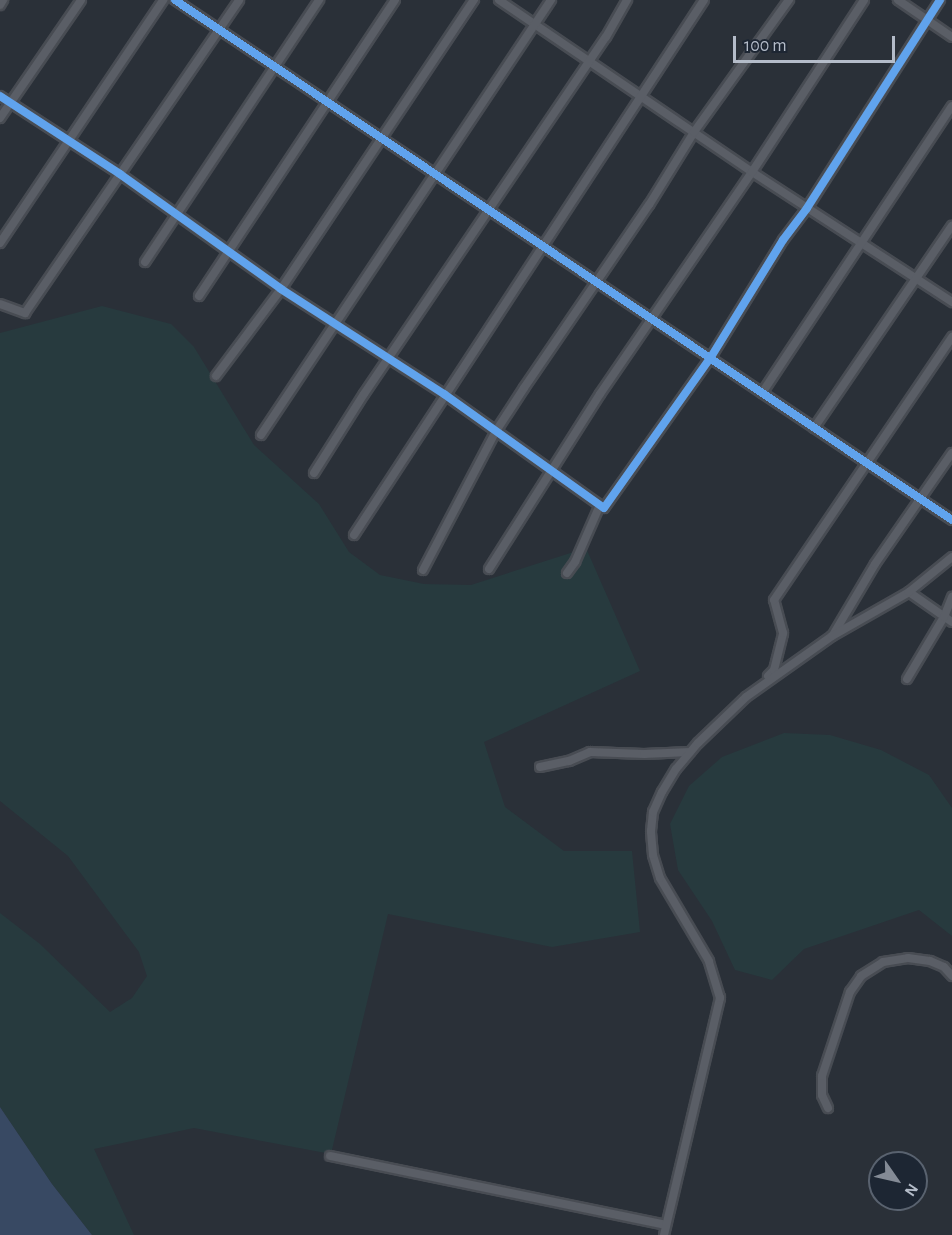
<!DOCTYPE html>
<style>
body{margin:0}
#map{position:relative;width:952px;height:1235px;overflow:hidden;background:#2a3038;font-family:"Alegreya Sans",sans-serif}
div>[style]{position:absolute}
[style*='--x']{left:calc(var(--x)*1px);top:calc(var(--y)*1px);width:calc(var(--w)*1px);rotate:calc(var(--a)*1deg)}
.green>*{inset:0;background:#273a3e}
.water>*{inset:0;background:#384963}
.roads{filter:drop-shadow(2px 0 #484c53) drop-shadow(-2px 0 #484c53) drop-shadow(0 2px #484c53) drop-shadow(0 -2px #484c53)}
.minor>*{height:8px;margin:-4px;padding:0 4px;transform-origin:4px;border-radius:4px;background:#5a5e66}
.cycleway>*{height:8px;margin:-4px;padding:0 4px;transform-origin:4px;border-radius:4px;background:#60a3ed}
span{translate:-50% -50%;white-space:nowrap;text-align:center;line-height:1.15;-webkit-text-stroke:6px #1d2633;paint-order:stroke}
.north{position:absolute;left:868px;top:1151px;width:60px;height:60px;box-sizing:border-box;background:#1d2633;border:2px solid #59626f;border-radius:50%;rotate:124deg;font-size:16px;font-weight:700;line-height:24px;text-align:center;color:#b4bcc9}
.north::after{content:'';display:block;margin:auto;width:21px;height:27px;background:#848b96;clip-path:polygon(50% 0,100% 100%,50% 72%,0 100%)}
.scale{position:absolute;left:733px;top:36px;width:162px;height:27px;box-sizing:border-box;border:3px solid #b4bcc9;border-top:0;padding-left:8px;font-size:18px;line-height:21px;white-space:nowrap;color:#b4bcc9;-webkit-text-stroke:4px #1d2633;paint-order:stroke}
</style>
<div id="map">
<div class="green">
<i style="clip-path:polygon(102px 306px,171px 324px,194px 347px,254px 445px,319px 504px,349px 552px,380px 575px,424px 584px,471px 585px,586px 548px,640px 671px,484px 742px,505px 807px,564px 851px,632px 851px,640px 932px,552px 947px,388px 914px,331px 1154px,194px 1128px,94px 1149px,134px 1235px,92px 1235px,52px 1184px,0 1107px,0 913px,40px 944px,110px 1012px,132px 998px,147px 976px,139px 952px,68px 856px,0 801px,0 333px)"></i>
<i style="clip-path:polygon(784px 733px,830px 735px,881px 750px,929px 775px,952px 808px,952px 936px,919px 910px,804px 949px,772px 980px,735px 970px,712px 921px,678px 870px,670px 824px,689px 786px,722px 757px)"></i>
</div>
<div class="water">
<i style="clip-path:polygon(0 1107px,52px 1184px,92px 1235px,0 1235px)"></i>
</div>
<div class="roads">
<div class="minor">
<i style="--x:175;--y:0;--w:935;--a:33.79"></i>
<i style="--x:499;--y:0;--w:306;--a:34.2"></i>
<i style="--x:752;--y:172;--w:239;--a:33"></i>
<i style="--x:898;--y:0;--w:65;--a:34.4"></i>
<i style="--x:0;--y:5;--w:6;--a:-59"></i>
<i style="--x:0;--y:96;--w:143;--a:33"></i>
<i style="--x:120;--y:174;--w:198;--a:35.5"></i>
<i style="--x:281;--y:289;--w:194;--a:32.8"></i>
<i style="--x:444;--y:394;--w:196;--a:35.5"></i>
<i style="--x:604;--y:508;--w:185;--a:-54.7"></i>
<i style="--x:711;--y:357;--w:137;--a:-58.4"></i>
<i style="--x:783;--y:240;--w:40;--a:-53"></i>
<i style="--x:807;--y:208;--w:247;--a:-57.4"></i>
<i style="--x:0;--y:118;--w:143;--a:-55.5"></i>
<i style="--x:0;--y:243;--w:293;--a:-56.1"></i>
<i style="--x:145;--y:262;--w:315;--a:-56.4"></i>
<i style="--x:199;--y:296;--w:355;--a:-56.5"></i>
<i style="--x:0;--y:304;--w:27;--a:20"></i>
<i style="--x:25;--y:313;--w:379;--a:-55.6"></i>
<i style="--x:216;--y:376;--w:109;--a:-53.2"></i>
<i style="--x:281;--y:289;--w:348;--a:-56.3"></i>
<i style="--x:762;--y:393;--w:344;--a:-56.5"></i>
<i style="--x:814;--y:428;--w:245;--a:-55.7"></i>
<i style="--x:261;--y:435;--w:523;--a:-56.31"></i>
<i style="--x:314;--y:473;--w:93;--a:-57.7"></i>
<i style="--x:364;--y:394;--w:431;--a:-55.9"></i>
<i style="--x:606;--y:37;--w:43;--a:-60.4"></i>
<i style="--x:354;--y:535;--w:639;--a:-56.81"></i>
<i style="--x:489;--y:569;--w:207;--a:-57.6"></i>
<i style="--x:600;--y:394;--w:269;--a:-55.6"></i>
<i style="--x:752;--y:172;--w:205;--a:-56.9"></i>
<i style="--x:423;--y:570;--w:157;--a:-62.3"></i>
<i style="--x:496;--y:431;--w:51;--a:-56.9"></i>
<i style="--x:524;--y:388;--w:222;--a:-55.7"></i>
<i style="--x:649;--y:205;--w:86;--a:-58.3"></i>
<i style="--x:694;--y:132;--w:163;--a:-54.3"></i>
<i style="--x:567;--y:573;--w:14;--a:-54"></i>
<i style="--x:575;--y:562;--w:62;--a:-66.3"></i>
<i style="--x:909;--y:592;--w:52;--a:34.9"></i>
<i style="--x:833;--y:635;--w:82;--a:-59.4"></i>
<i style="--x:875;--y:564;--w:135;--a:-55.3"></i>
<i style="--x:768;--y:676;--w:8;--a:-45"></i>
<i style="--x:774;--y:670;--w:38;--a:-76"></i>
<i style="--x:783;--y:633;--w:34;--a:-105"></i>
<i style="--x:774;--y:600;--w:318;--a:-55.9"></i>
<i style="--x:907;--y:679;--w:72;--a:-59.2"></i>
<i style="--x:944;--y:617;--w:22;--a:-68"></i>
<i style="--x:540;--y:767;--w:30;--a:-12"></i>
<i style="--x:569;--y:761;--w:23;--a:-23"></i>
<i style="--x:590;--y:752;--w:54;--a:2.1"></i>
<i style="--x:644;--y:754;--w:46;--a:-2.5"></i>
<i style="--x:828;--y:1108;--w:14;--a:-115"></i>
<i style="--x:822;--y:1095;--w:19;--a:-90"></i>
<i style="--x:822;--y:1076;--w:89;--a:-71.6"></i>
<i style="--x:850;--y:992;--w:19;--a:-55"></i>
<i style="--x:861;--y:976;--w:26;--a:-32"></i>
<i style="--x:883;--y:962;--w:25;--a:-9"></i>
<i style="--x:908;--y:958;--w:22;--a:8"></i>
<i style="--x:930;--y:961;--w:15;--a:23"></i>
<i style="--x:944;--y:967;--w:12;--a:48"></i>
<i style="--x:330;--y:1156;--w:343;--a:11.6"></i>
<i style="--x:664;--y:1235;--w:244;--a:-76.7"></i>
<i style="--x:720;--y:998;--w:39;--a:-107"></i>
<i style="--x:709;--y:961;--w:96;--a:-120.6"></i>
<i style="--x:660;--y:878;--w:24;--a:-107"></i>
<i style="--x:653;--y:855;--w:24;--a:-95"></i>
<i style="--x:651;--y:831;--w:19;--a:-84"></i>
<i style="--x:653;--y:812;--w:22;--a:-66"></i>
<i style="--x:662;--y:792;--w:27;--a:-59"></i>
<i style="--x:676;--y:769;--w:34;--a:-50"></i>
<i style="--x:698;--y:743;--w:66;--a:-43.8"></i>
<i style="--x:746;--y:697;--w:105;--a:-35.3"></i>
<i style="--x:832;--y:636;--w:89;--a:-29.7"></i>
<i style="--x:909;--y:592;--w:55;--a:-39.1"></i>
</div>
</div>
<div class="cycleway">
<i style="--x:175;--y:0;--w:935;--a:33.79"></i>
<i style="--x:0;--y:96;--w:143;--a:33"></i>
<i style="--x:120;--y:174;--w:198;--a:35.5"></i>
<i style="--x:281;--y:289;--w:194;--a:32.8"></i>
<i style="--x:444;--y:394;--w:196;--a:35.5"></i>
<i style="--x:604;--y:508;--w:185;--a:-54.7"></i>
<i style="--x:711;--y:357;--w:137;--a:-58.4"></i>
<i style="--x:783;--y:240;--w:40;--a:-53"></i>
<i style="--x:807;--y:208;--w:247;--a:-57.4"></i>
</div>
<div class="north">N</div>
<div class="scale">100 m</div>
</div>
